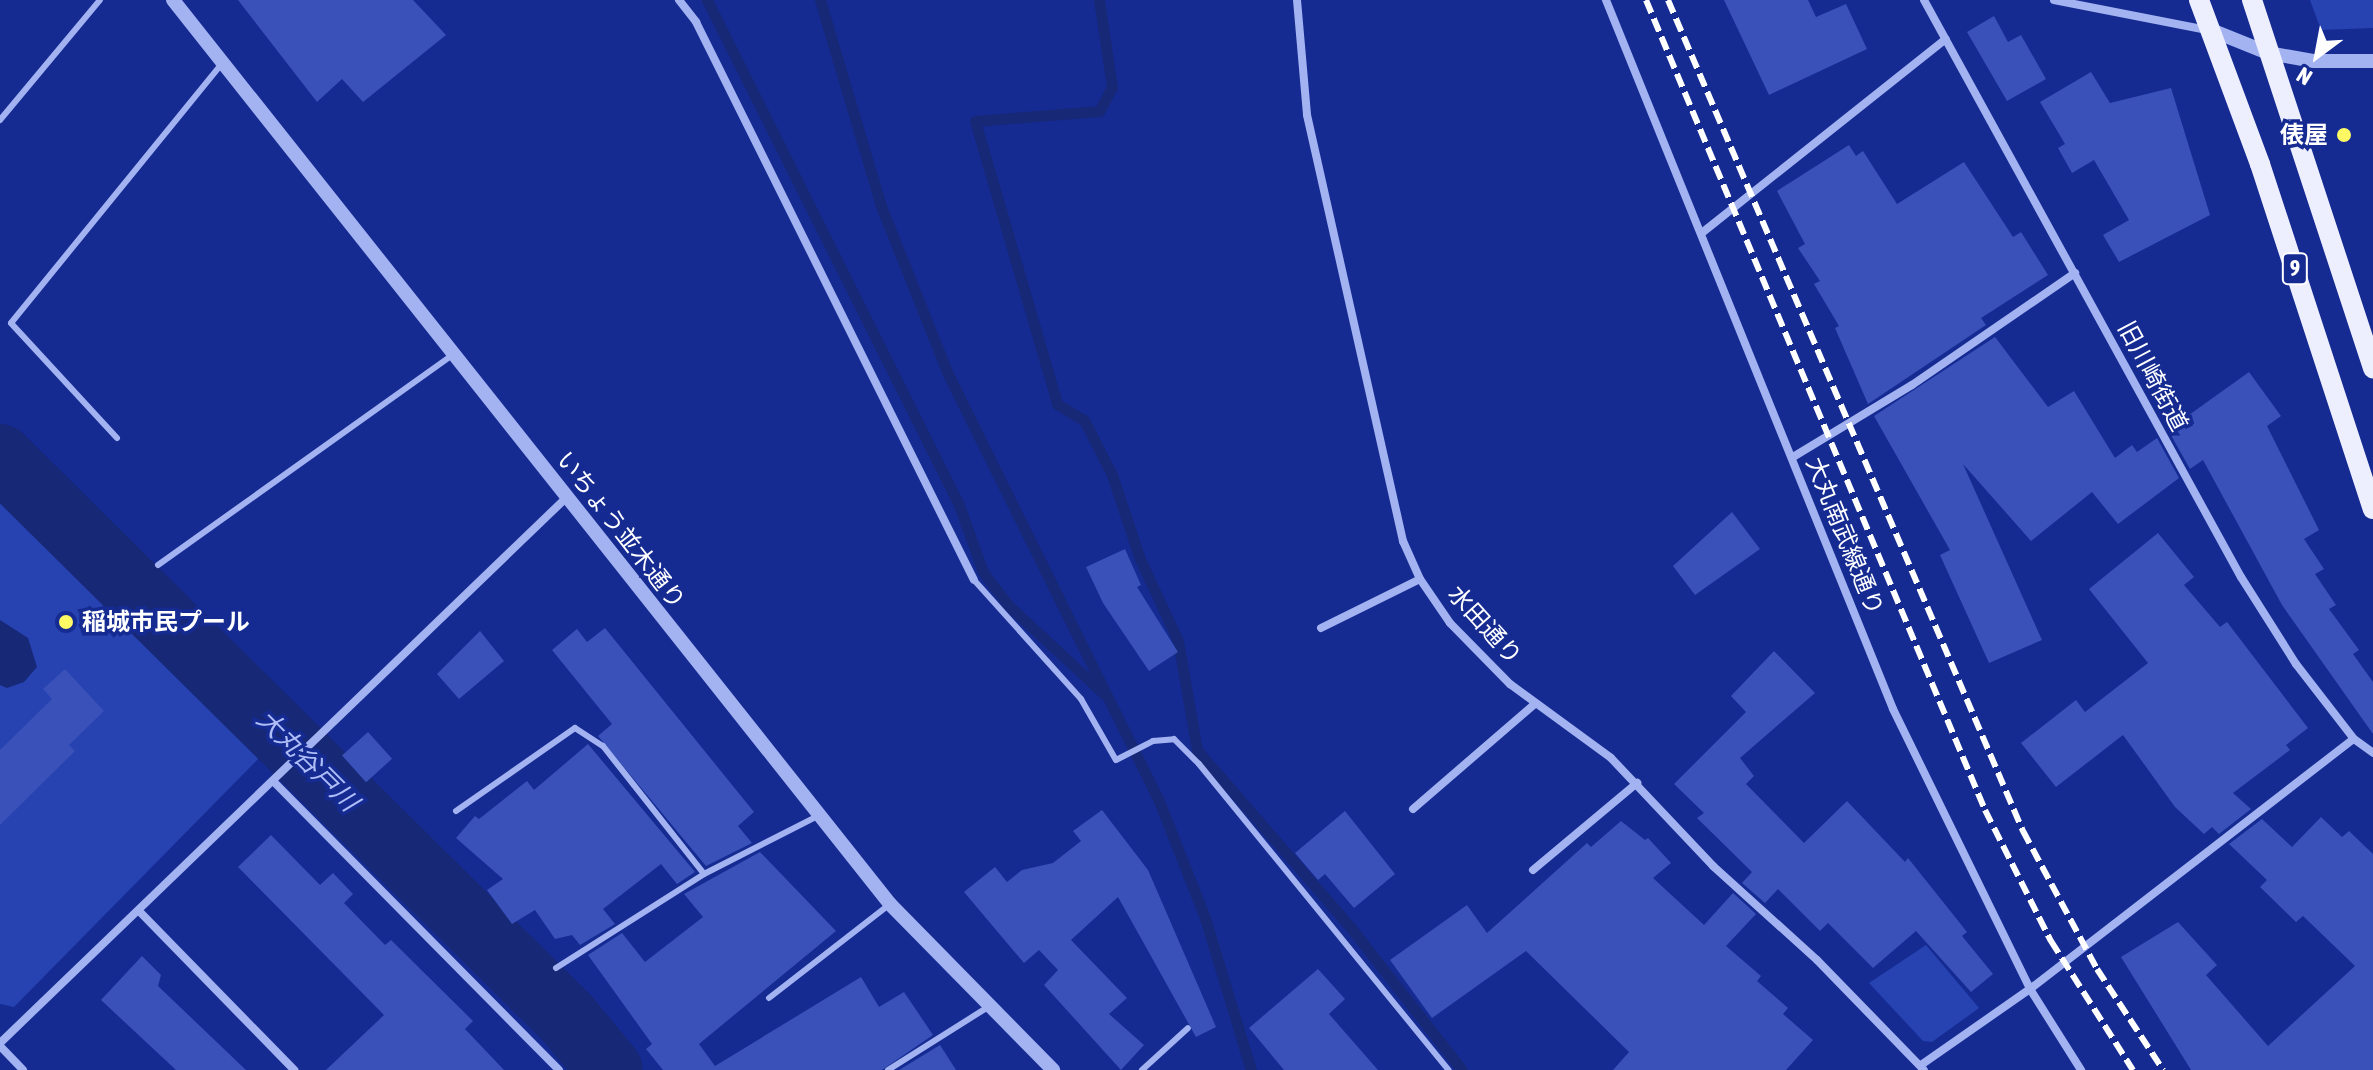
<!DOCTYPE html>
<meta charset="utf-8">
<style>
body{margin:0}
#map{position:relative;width:2373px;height:1070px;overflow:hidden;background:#152b92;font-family:"Asap Condensed","Noto Sans JP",sans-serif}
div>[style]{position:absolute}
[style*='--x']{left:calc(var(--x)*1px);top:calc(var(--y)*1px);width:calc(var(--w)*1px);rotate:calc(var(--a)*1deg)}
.green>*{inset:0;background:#2742b1}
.water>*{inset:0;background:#172877}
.stream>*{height:11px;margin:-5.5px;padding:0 5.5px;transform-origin:5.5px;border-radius:5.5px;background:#172877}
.river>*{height:66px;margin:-33px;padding:0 33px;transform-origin:33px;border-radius:33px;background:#172877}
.building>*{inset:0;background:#3951b9;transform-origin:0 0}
.service>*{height:6px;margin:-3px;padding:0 3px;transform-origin:3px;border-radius:3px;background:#a3b2f1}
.minor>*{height:8px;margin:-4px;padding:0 4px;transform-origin:4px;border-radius:4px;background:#a3b2f1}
.tertiary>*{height:14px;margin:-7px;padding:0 7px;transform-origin:7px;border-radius:7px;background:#a3b2f1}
.primary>*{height:20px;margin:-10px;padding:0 10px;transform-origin:10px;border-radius:10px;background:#edefff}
.rail>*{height:6px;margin-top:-3px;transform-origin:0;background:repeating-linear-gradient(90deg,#fff 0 14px,transparent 0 20px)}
.dots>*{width:22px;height:22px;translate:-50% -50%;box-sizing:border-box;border:4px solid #152b92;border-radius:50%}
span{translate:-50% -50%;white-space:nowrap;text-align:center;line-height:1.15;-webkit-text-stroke:7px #152b92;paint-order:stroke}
.shield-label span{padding:2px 6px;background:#152b92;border:2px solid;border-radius:6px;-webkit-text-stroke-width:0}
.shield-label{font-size:22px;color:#fff;font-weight:700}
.poi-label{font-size:24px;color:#fff;font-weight:700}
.right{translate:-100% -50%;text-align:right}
.left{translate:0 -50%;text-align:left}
.street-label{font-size:24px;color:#fff}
.water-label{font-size:26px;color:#afbef8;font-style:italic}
.north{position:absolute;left:2277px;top:16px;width:80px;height:80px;-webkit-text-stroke:6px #152b92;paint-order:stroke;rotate:212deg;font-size:22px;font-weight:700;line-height:32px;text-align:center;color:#fff}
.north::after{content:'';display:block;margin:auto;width:28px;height:36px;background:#fff;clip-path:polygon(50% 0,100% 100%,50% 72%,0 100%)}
</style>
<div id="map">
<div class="green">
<i style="clip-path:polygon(2310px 0,2373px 0,2373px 28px,2321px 30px)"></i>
<i style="clip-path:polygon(0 492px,265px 752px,14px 1007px,0 1004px)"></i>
<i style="clip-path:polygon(1926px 945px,1979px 1008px,1932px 1042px,1923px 1041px,1869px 983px)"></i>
</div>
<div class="water">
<i style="clip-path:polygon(0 620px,28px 638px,37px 667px,24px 682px,7px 688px,0 685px)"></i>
</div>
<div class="stream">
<i style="--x:707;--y:0;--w:564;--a:63.48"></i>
<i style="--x:959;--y:505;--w:71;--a:70.3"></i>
<i style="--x:983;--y:572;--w:43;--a:52.6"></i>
<i style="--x:1009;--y:606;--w:129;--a:42.8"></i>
<i style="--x:820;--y:0;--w:215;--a:73.5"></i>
<i style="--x:881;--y:206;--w:179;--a:68.3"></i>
<i style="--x:947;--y:372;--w:479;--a:63.7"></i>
<i style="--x:1159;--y:801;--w:126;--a:68.5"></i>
<i style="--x:1205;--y:918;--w:159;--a:73.2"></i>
<i style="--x:1099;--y:0;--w:88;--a:81.5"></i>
<i style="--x:1112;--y:87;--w:27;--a:118"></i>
<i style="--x:1099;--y:111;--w:124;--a:175.4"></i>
<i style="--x:975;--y:121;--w:295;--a:73.8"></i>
<i style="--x:1057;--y:404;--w:31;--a:31"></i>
<i style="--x:1084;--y:420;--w:62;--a:63"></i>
<i style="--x:1112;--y:475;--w:89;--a:71.6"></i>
<i style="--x:1140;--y:559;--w:90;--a:65.1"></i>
<i style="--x:1178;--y:641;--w:111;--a:80.1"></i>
<i style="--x:1197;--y:750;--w:235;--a:49.1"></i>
<i style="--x:1351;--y:928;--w:180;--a:52"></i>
</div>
<div class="river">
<i style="--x:0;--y:457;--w:798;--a:44.7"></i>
<i style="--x:567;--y:1018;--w:67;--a:50.4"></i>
</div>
<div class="building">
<i style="clip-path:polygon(238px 0,413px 0,446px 35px,363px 102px,342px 79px,317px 102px)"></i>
<i style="clip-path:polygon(1724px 0,1808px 0,1816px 17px,1846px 4px,1867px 49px,1769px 95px)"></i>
<i style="clip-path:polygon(1994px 16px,2008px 42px,2021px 35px,2046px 79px,2007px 101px,1967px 32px)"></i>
<i style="clip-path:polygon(2091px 72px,2110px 103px,2171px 88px,2210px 215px,2119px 262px,2103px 235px,2129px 220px,2094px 160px,2072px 173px,2058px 148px,2065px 144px,2040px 102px)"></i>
<i style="clip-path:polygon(1849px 145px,1856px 156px,1863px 151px,1897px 204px,1964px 162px,2013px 237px,2021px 232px,2048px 275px,1981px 318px,1986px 325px,1868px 404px,1835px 328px,1839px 326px,1814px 284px,1820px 281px,1798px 248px,1805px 244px,1777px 191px)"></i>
<i style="clip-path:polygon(1995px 337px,2048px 407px,2074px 391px,2115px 458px,2132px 445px,2137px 452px,2157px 438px,2179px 478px,2118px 524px,2092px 492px,2031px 541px,1963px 464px,2042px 640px,1989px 663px,1940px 555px,1950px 550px,1874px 416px)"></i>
<i style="clip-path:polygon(2249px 372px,2281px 416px,2267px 426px,2319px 530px,2304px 539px,2324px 569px,2315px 574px,2336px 605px,2329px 609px,2359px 650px,2353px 654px,2373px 682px,2373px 734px,2282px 605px,2203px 460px,2190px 469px,2168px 430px)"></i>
<i style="clip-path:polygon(1732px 512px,1760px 549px,1695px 595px,1673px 566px)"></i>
<i style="clip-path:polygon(2158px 533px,2194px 577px,2184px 585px,2220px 627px,2227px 622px,2308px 728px,2286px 745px,2290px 750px,2233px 793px,2251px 809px,2219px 834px,2212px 827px,2204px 834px,2175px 807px,2123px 735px,2056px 787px,2021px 743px,2076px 700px,2085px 712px,2148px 663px,2089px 589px)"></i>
<i style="clip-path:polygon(1125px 549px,1141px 585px,1137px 587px,1178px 652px,1149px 671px,1103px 603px,1086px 567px)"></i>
<i style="clip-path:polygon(605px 628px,754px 812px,738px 826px,752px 843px,706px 866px,598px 736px,612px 724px,552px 650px,577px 629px,587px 642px)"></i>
<i style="clip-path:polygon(480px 631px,504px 661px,459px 699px,437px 674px)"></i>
<i style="clip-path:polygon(1774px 651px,1815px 693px,1740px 758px,1754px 776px,1746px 784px,1804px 843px,1847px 801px,1905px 862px,1908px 858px,1967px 932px,1962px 936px,1993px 974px,1971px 992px,1916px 931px,1873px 968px,1828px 923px,1820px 931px,1778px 889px,1765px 903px,1742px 883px,1752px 872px,1697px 818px,1704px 813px,1674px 784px,1746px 712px,1731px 696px)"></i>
<i style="clip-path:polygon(65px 669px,104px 711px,69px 745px,75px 751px,0 825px,0 750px,52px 699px,43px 689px)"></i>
<i style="left:368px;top:732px;width:36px;height:35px;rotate:48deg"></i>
<i style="clip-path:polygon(588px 744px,695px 872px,677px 884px,661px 864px,603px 909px,615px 924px,580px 945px,572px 935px,555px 939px,535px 910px,512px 924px,487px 890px,503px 879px,456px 838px,475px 816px,479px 819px,527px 781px,534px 790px)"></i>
<i style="clip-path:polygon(1102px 810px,1148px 870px,1216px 1027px,1196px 1037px,1118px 897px,1071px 940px,1127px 998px,1109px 1014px,1144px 1045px,1121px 1070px,1044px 985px,1058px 970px,1039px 950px,1024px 963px,964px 892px,995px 867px,1007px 882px,1022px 870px,1053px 863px,1081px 841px,1073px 831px)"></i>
<i style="clip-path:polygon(1345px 811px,1395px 874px,1354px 908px,1325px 874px,1318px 880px,1295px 853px)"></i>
<i style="clip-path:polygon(2321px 817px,2342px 837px,2349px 831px,2373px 854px,2373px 1070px,2191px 1070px,2121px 957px,2178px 922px,2217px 965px,2206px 975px,2268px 1046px,2355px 966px,2303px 916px,2296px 922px,2260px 887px,2267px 880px,2229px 844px,2262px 819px,2292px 847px)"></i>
<i style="clip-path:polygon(1621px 821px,1645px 840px,1648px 838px,1671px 863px,1653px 878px,1704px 925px,1733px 893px,1756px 914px,1726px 946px,1761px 976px,1757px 981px,1788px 1008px,1783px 1014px,1813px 1040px,1786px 1070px,1613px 1070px,1629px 1052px,1526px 951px,1432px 1018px,1390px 960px,1467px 905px,1487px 933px,1587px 843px,1591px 847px)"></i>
<i style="clip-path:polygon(271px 835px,320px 885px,333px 873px,353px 894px,344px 903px,385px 945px,391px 940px,473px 1021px,465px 1029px,504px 1070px,326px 1070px,384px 1015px,238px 867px)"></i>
<i style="clip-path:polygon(760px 852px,836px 931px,699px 1044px,715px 1066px,861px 977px,879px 1007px,904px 992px,933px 1035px,882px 1070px,663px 1070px,646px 1049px,652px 1044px,588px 955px,622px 933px,645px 962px,703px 917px,684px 894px)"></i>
<i style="clip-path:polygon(142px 956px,161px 975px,158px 986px,246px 1070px,176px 1070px,101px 1000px)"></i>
<i style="clip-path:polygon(1318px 969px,1345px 999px,1329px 1014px,1378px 1070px,1284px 1070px,1249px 1028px)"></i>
<i style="clip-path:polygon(940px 1045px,956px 1070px,899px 1070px)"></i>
</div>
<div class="service">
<i style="--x:0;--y:120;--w:156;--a:-50.2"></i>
<i style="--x:117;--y:438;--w:156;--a:-132.7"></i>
<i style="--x:11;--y:323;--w:335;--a:-50.9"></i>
<i style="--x:158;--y:565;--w:364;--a:-35.5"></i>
<i style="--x:974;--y:580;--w:160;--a:48"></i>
<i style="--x:1081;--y:699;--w:70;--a:60.2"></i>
<i style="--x:1116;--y:760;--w:42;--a:-27.2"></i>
<i style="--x:1153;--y:741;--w:21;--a:-5"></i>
<i style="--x:1174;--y:739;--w:35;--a:45"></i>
<i style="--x:1199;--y:764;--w:395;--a:50.8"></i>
<i style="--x:456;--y:811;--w:145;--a:-34.9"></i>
<i style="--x:575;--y:728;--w:33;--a:33"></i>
<i style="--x:603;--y:746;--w:163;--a:51.7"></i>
<i style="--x:556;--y:968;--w:175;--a:-32.4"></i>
<i style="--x:704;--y:874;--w:128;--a:-27"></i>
<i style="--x:769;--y:998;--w:153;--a:-37.8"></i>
<i style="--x:888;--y:1070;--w:118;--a:-32.2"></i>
<i style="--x:1142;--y:1070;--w:62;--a:-42.4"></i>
</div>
<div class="minor">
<i style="--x:679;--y:0;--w:28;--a:52"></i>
<i style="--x:696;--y:22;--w:623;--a:63.52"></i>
<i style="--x:1297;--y:0;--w:115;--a:85"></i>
<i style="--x:1307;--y:115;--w:437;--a:77.3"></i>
<i style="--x:1403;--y:541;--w:42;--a:65.9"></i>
<i style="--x:1420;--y:579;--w:53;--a:55.7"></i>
<i style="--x:1450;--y:623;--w:86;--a:45.5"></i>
<i style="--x:1510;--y:684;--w:125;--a:36.2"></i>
<i style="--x:1611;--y:758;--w:149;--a:46.6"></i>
<i style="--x:1713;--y:866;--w:140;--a:42.1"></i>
<i style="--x:1817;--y:960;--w:153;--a:45.8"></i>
<i style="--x:1606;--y:0;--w:765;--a:67.96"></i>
<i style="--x:1893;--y:709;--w:312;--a:63.9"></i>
<i style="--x:2030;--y:989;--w:96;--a:57.8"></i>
<i style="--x:1924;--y:0;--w:658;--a:61.22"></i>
<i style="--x:2241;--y:577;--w:103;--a:57.7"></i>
<i style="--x:2296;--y:664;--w:95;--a:52.3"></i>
<i style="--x:2354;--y:739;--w:24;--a:36"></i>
<i style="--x:2054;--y:0;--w:156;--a:11.1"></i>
<i style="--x:1703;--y:232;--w:310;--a:-38.5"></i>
<i style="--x:1793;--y:457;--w:139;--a:-31.2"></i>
<i style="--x:1912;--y:385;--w:198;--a:-34.5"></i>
<i style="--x:1321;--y:628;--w:110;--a:-26.3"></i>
<i style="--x:274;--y:782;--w:405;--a:45.3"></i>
<i style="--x:1413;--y:809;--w:162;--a:-40.8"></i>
<i style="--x:1533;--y:870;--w:136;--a:-39.9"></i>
<i style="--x:140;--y:912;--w:221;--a:45.7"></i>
<i style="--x:0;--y:1043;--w:787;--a:-43.92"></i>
<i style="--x:0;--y:1046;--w:33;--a:46"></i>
<i style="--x:1921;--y:1065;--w:133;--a:-34.9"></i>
<i style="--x:2030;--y:989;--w:409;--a:-37.7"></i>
</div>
<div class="tertiary">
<i style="--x:173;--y:0;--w:1154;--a:51.58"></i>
<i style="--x:890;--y:904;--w:233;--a:45.5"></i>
<i style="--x:2211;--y:30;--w:61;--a:22"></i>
<i style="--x:2268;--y:53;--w:47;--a:9.9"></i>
<i style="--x:2314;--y:61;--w:59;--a:0"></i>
</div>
<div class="primary">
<i style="--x:2199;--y:0;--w:175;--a:69.6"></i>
<i style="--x:2260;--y:164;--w:363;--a:71.9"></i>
<i style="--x:2252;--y:0;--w:388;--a:71.8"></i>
</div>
<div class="rail">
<i style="--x:1646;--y:0;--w:878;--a:67.29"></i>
<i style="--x:1985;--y:810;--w:147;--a:63.3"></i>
<i style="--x:2051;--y:941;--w:153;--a:57.6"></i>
<i style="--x:1668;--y:0;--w:904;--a:66.87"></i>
<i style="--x:2023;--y:831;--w:157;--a:61.8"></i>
<i style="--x:2097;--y:969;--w:121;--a:56.8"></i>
</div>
<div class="dots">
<i style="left:2344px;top:135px;background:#fffa63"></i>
<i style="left:66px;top:622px;background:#fffa63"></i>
</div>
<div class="shield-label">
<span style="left:2295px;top:269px">9</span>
</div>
<div class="poi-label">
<span class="right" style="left:2328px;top:135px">俵屋</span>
<span class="left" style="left:82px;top:622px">稲城市民プール</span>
</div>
<div class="street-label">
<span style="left:2153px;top:376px;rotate:62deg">旧川崎街道</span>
<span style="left:621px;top:530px;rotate:52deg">いちょう並木通り</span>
<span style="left:1845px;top:536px;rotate:68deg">大丸南武線通り</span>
<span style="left:1485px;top:625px;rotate:48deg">水田通り</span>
</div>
<div class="water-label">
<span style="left:307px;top:761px;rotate:45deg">大丸谷戸川</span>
</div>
<div class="north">N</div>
</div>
